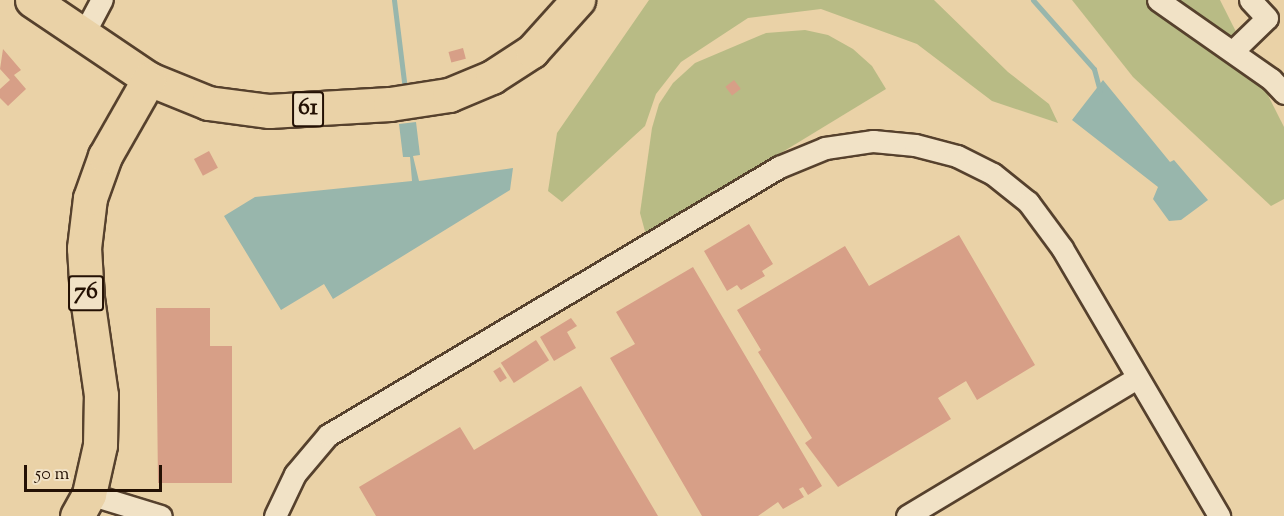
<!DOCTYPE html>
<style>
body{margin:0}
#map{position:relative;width:1284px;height:516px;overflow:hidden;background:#ead2a7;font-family:"Sorts Mill Goudy",serif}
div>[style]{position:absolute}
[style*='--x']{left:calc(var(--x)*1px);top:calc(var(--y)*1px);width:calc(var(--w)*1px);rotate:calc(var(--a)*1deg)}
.green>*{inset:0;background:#b8bb85}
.water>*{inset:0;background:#98b6ac}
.stream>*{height:5px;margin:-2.5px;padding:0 2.5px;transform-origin:2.5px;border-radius:2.5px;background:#98b6ac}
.building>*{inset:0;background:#d79f87;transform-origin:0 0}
.roads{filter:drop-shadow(2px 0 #56412d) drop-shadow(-2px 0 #56412d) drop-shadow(0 2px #56412d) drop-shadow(0 -2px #56412d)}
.minor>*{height:21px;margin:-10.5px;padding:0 10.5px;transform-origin:10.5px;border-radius:10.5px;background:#f1e2c6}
.primary>*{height:33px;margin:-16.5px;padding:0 16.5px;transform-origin:16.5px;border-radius:16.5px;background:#ead2a7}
span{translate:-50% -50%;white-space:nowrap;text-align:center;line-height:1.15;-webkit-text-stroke:5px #f1e2c6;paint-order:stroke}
.shield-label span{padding:2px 4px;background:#f1e2c6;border:2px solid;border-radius:4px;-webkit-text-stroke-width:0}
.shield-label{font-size:24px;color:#241104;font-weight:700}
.scale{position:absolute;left:24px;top:465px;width:138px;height:27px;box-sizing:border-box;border:3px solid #241104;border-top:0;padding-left:8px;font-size:18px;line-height:21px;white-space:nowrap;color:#241104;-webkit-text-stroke:4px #f1e2c6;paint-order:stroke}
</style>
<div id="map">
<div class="green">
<i style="clip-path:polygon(649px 0,934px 0,1008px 72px,1049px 104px,1058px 123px,992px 101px,917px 44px,821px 9px,748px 18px,681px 62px,656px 94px,645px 126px,562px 202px,548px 191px,557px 133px)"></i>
<i style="clip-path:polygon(1072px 0,1220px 0,1284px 127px,1284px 199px,1271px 206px,1133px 77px)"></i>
<i style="clip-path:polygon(805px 30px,828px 35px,853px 49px,872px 66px,886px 89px,646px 235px,640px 213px,652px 128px,659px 104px,673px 83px,695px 63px,766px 33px)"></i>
</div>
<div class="water">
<i style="clip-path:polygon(1103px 80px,1170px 162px,1174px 160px,1208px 200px,1181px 220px,1169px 221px,1153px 199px,1158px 187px,1072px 120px)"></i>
<i style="clip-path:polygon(416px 122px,420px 155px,413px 156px,419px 181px,513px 168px,510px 190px,333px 299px,324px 284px,281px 310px,224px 216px,255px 197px,412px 181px,410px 157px,403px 157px,399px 124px)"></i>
</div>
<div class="stream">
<i style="--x:394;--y:0;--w:83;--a:83"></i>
<i style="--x:1033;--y:0;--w:92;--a:48.5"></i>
<i style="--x:1094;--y:69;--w:23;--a:75"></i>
</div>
<div class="building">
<i style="left:463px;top:48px;width:11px;height:15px;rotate:75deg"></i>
<i style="clip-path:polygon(3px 49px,21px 70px,14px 75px,26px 89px,8px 106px,0 98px,0 89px,10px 80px,0 69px)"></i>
<i style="left:734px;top:80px;width:11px;height:11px;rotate:52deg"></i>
<i style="left:209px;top:151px;width:19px;height:17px;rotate:62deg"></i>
<i style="clip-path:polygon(749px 224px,773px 264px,762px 271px,765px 276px,741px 290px,737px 285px,727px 291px,704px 251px)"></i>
<i style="clip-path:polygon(959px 235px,1035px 365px,977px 400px,966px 381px,938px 398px,951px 419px,838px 487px,805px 443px,812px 438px,758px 352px,761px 350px,737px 310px,845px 246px,869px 286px)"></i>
<i style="clip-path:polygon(693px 267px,822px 486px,808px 495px,803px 487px,799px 489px,804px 497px,783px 509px,778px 502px,758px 516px,702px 516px,610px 358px,635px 344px,616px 312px)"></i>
<i style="clip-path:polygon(156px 308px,210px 308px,210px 346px,232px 346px,232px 483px,158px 483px)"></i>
<i style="clip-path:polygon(571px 318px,577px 326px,567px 332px,576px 348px,554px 361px,540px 337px)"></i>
<i style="left:536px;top:340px;width:24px;height:42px;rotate:57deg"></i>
<i style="left:500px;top:367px;width:13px;height:8px;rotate:58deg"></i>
<i style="clip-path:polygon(581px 386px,658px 516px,376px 516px,359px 487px,460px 427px,474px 450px)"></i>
</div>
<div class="roads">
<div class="minor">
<i style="--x:1158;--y:0;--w:138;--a:35"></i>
<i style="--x:1271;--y:79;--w:19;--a:47"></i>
<i style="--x:83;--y:35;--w:40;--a:-62"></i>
<i style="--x:1233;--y:51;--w:47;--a:-44.1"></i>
<i style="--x:1267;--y:18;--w:25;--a:-133"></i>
<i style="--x:89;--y:494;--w:75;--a:17"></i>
<i style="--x:275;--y:516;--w:47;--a:-64.5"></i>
<i style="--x:295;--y:474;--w:51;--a:-49.8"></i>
<i style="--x:328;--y:435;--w:525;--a:-30.72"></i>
<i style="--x:779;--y:167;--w:50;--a:-22.4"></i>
<i style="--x:825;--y:148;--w:49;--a:-8.3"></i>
<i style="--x:873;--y:141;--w:42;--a:5.4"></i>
<i style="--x:915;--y:145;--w:43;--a:14.7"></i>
<i style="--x:957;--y:156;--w:40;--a:26.6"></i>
<i style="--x:993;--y:174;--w:45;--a:38.7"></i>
<i style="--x:1028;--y:202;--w:57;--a:53.5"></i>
<i style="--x:1062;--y:248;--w:311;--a:59.6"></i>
<i style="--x:907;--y:516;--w:268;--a:-31"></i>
</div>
<div class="primary">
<i style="--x:32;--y:0;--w:141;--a:34"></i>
<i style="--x:149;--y:79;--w:64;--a:22.1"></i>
<i style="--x:208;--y:103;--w:62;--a:7.5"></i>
<i style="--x:269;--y:111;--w:121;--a:-3.3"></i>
<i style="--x:390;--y:104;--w:60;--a:-8.7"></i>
<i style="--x:449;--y:95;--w:47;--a:-22.7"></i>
<i style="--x:492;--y:77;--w:48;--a:-33"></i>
<i style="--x:532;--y:51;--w:69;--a:-48"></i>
<i style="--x:77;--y:516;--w:25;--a:-61"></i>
<i style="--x:89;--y:494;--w:50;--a:-77.3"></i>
<i style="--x:100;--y:445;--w:50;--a:-88.9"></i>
<i style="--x:101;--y:395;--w:98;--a:-98.2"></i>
<i style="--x:87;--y:298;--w:50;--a:-93.4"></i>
<i style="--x:84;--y:248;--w:50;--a:-83.2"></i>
<i style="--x:90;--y:198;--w:45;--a:-70.3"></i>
<i style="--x:105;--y:156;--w:89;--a:-60.3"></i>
</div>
</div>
<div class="shield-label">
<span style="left:308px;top:109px">61</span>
<span style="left:86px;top:293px">76</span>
</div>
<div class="scale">50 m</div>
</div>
